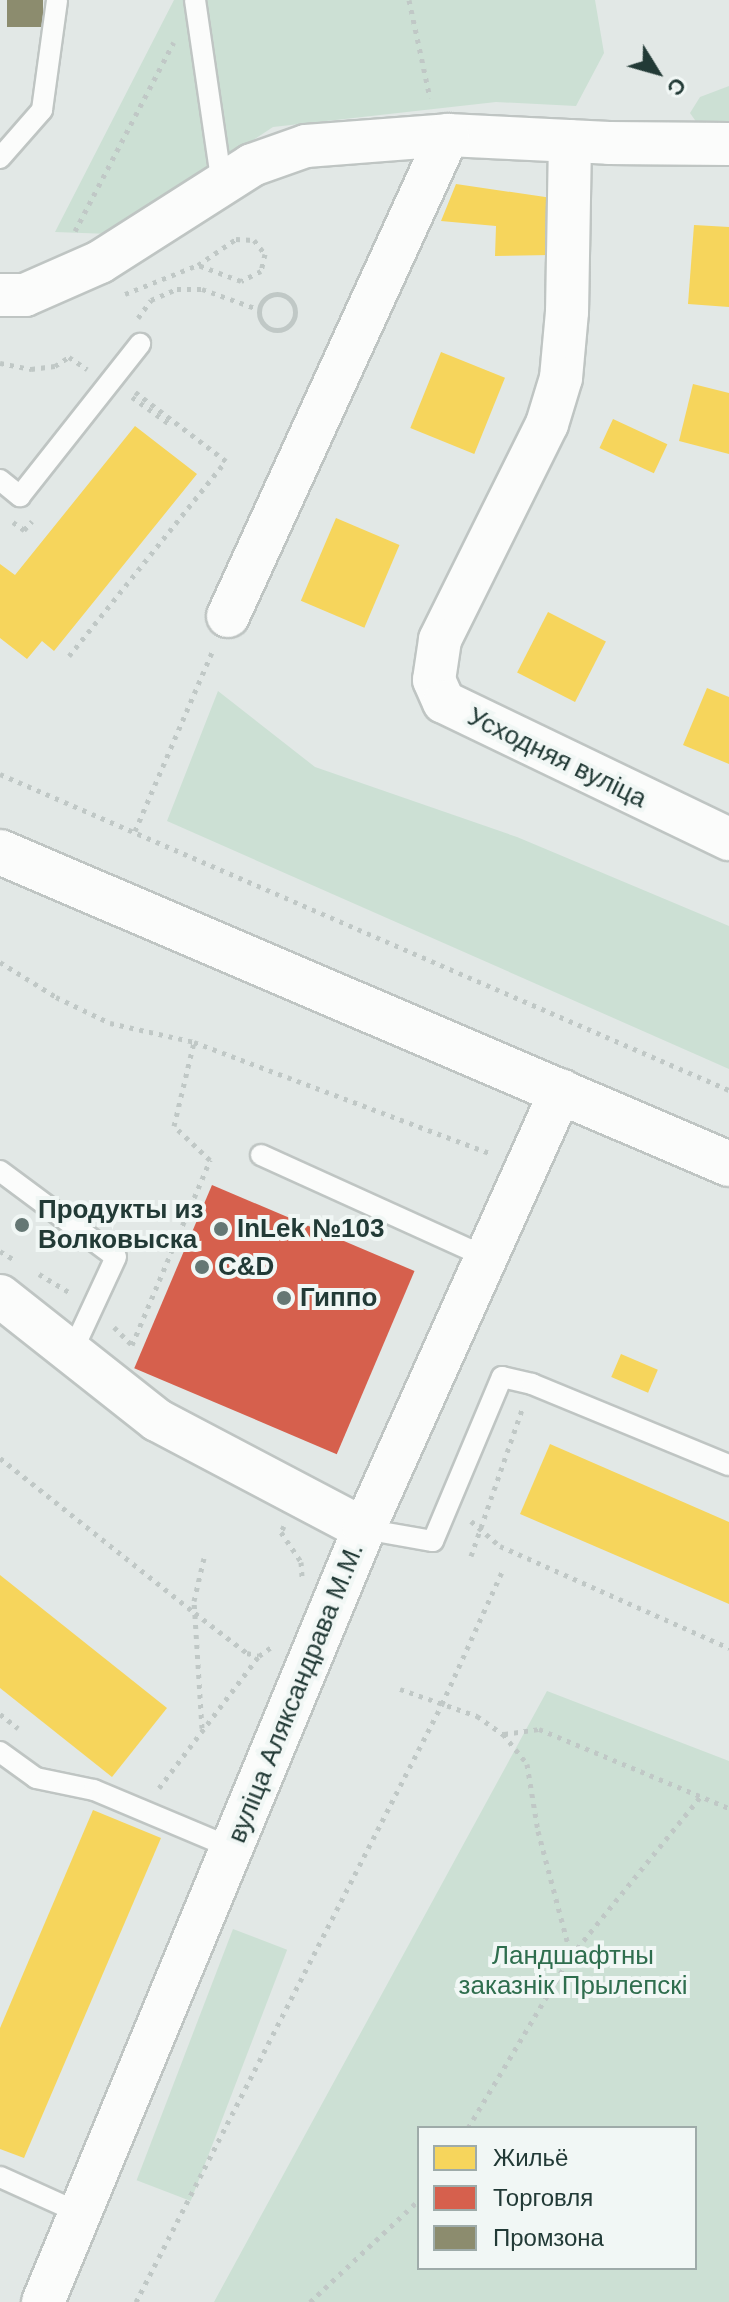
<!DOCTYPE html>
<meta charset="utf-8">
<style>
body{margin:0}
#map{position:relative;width:729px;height:2302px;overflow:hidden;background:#e2e8e6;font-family:Helvetica,sans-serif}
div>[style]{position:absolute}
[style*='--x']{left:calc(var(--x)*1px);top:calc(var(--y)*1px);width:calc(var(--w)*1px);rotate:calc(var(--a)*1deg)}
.green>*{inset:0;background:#cce0d4;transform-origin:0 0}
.homes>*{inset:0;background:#f6d55c;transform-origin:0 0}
.shops>*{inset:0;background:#d6604d;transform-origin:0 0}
.industry>*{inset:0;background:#8c8c6e;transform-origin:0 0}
.path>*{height:5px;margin-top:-2.5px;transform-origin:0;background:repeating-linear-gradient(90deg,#c0c8c6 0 4px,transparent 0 10px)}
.path>.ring{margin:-2.5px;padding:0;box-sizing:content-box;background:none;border:5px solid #c0c8c6;border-radius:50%}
.roads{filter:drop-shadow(2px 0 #bfc5c3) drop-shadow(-2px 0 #bfc5c3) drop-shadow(0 2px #bfc5c3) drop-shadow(0 -2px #bfc5c3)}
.lane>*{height:20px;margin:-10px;padding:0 10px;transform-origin:10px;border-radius:10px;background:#fbfcfb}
.street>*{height:42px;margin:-21px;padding:0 21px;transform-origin:21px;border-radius:21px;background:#fbfcfb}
.secondary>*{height:44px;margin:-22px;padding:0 22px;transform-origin:22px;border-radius:22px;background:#fbfcfb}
.dots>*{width:22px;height:22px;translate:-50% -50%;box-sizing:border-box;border:4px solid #f1f7f5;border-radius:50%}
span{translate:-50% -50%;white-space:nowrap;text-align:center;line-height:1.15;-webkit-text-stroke:8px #f1f7f5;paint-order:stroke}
.street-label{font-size:26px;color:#223a36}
.poi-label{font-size:26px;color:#223a36;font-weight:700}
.left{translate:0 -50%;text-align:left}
.park-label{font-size:26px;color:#2f6e4e}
.legend{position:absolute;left:417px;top:2126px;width:280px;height:144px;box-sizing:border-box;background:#f1f7f5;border:2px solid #9eaba9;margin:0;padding:10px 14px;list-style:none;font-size:24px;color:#223a36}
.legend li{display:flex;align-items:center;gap:16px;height:40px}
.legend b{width:40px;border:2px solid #9eaba9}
.north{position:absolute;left:617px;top:32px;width:80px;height:80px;-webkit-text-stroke:6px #f1f7f5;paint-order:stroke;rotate:127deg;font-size:22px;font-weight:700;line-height:32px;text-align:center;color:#223a36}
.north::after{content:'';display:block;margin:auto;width:28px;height:36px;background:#223a36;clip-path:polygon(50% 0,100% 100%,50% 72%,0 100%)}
</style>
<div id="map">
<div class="green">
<i style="clip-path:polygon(174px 0,595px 0,604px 53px,576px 106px,496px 102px,273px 127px,110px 234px,55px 232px)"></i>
<i style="clip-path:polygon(729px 86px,729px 130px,702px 130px,690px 113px,700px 97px)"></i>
<i style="clip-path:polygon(218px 691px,315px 767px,517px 837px,729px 926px,729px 1069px,167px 821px)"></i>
<i style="clip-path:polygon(evenodd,547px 1691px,729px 1761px,729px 2302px,214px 2302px,547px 1691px,419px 2128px,695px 2128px,695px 2268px,419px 2268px,419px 2128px)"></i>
<i style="left:233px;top:1929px;width:58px;height:269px;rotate:21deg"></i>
</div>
<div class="homes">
<i style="clip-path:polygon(456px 184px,552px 198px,550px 255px,495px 256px,496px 226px,441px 221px)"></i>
<i style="clip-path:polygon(694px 225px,729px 227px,729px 307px,688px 304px)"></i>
<i style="left:441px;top:352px;width:69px;height:82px;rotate:22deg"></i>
<i style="clip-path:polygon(693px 384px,729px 393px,729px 454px,679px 441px)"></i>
<i style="left:613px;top:419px;width:60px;height:32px;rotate:25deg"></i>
<i style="clip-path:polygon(135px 426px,197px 474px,54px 651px,42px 641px,27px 659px,0 638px,0 564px,15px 575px)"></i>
<i style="left:336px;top:518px;width:69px;height:90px;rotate:23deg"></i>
<i style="left:548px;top:612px;width:65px;height:68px;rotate:27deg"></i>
<i style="clip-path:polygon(707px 688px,729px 697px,729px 764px,683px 745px)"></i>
<i style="left:621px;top:1354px;width:40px;height:25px;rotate:23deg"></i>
<i style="clip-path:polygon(550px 1444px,729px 1522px,729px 1604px,520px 1514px)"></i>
<i style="clip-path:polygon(0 1575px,167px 1708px,112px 1777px,0 1688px)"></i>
<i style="clip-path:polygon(93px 1810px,161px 1838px,24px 2158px,0 2149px,0 2028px)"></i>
</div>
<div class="shops">
<i style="left:212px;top:1185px;width:220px;height:199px;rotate:23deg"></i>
</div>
<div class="industry">
<i style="left:7px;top:0;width:36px;height:27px"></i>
</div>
<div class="path">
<i style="--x:409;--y:0;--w:100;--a:77.9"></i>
<i style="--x:75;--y:231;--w:213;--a:-62.4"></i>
<i class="ring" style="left:259px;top:294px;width:31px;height:31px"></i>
<i style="--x:125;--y:294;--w:79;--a:-21.7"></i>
<i style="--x:198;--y:265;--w:46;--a:-34.4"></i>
<i style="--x:236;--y:239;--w:18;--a:3"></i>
<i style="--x:254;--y:240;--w:18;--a:52"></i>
<i style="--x:265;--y:254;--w:17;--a:103"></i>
<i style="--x:261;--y:271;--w:22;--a:153"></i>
<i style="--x:241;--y:281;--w:46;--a:-159.6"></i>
<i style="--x:138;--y:318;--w:22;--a:-54"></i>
<i style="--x:151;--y:300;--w:28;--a:-23"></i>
<i style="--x:177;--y:289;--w:25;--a:0"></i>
<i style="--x:202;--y:289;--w:59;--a:19.7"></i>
<i style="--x:0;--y:363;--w:32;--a:11"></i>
<i style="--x:31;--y:369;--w:24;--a:-7"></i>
<i style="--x:55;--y:366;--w:17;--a:-33"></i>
<i style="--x:69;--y:357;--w:22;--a:34"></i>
<i style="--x:132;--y:397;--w:49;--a:35.9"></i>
<i style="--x:13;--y:522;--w:14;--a:36"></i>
<i style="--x:24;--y:530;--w:12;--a:-48"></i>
<i style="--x:69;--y:656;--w:250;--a:-51.2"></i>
<i style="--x:226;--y:461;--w:114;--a:-142.8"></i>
<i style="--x:0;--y:774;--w:795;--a:23.44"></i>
<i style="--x:135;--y:831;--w:199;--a:-66.7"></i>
<i style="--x:0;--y:962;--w:66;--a:32"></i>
<i style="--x:56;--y:997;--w:60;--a:25.7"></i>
<i style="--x:110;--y:1023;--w:86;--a:12.7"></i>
<i style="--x:194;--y:1042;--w:318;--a:20.6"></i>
<i style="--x:0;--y:1251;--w:15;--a:32"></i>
<i style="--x:39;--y:1274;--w:37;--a:31"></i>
<i style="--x:114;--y:1327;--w:25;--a:45"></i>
<i style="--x:132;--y:1345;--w:201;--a:-67.1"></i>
<i style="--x:210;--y:1160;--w:50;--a:-136.6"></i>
<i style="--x:174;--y:1126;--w:86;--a:-76.6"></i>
<i style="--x:0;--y:1458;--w:249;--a:38.5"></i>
<i style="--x:195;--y:1613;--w:66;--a:37.6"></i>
<i style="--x:247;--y:1653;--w:12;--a:14"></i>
<i style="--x:471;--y:1521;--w:38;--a:41"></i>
<i style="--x:500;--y:1546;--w:251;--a:24"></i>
<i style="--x:284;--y:1526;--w:7;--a:117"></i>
<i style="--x:281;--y:1532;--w:36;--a:56"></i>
<i style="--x:301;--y:1562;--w:15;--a:86"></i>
<i style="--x:471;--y:1556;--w:158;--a:-70.8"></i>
<i style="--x:400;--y:1689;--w:82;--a:19.3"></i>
<i style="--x:477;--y:1716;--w:32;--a:35"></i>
<i style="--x:503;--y:1734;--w:38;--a:51"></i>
<i style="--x:527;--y:1764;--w:68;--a:80.7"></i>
<i style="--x:538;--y:1831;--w:129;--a:75.2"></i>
<i style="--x:0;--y:1714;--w:23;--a:38"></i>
<i style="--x:202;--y:1728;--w:127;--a:-93.6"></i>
<i style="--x:194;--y:1601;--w:44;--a:-76.9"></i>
<i style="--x:504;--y:1734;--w:35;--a:-8"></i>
<i style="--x:539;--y:1729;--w:206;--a:22.6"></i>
<i style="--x:159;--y:1788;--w:166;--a:-52.9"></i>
<i style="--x:259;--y:1656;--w:17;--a:-36"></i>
<i style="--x:468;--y:2128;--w:200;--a:-59.1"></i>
<i style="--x:571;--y:1956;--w:205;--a:-50.9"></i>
<i style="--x:136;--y:2302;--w:672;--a:-62.9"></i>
<i style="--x:442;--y:1704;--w:145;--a:-65.6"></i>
<i style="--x:310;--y:2302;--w:149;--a:-43.1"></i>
</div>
<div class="roads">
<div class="lane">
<i style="--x:195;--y:0;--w:186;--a:81.7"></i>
<i style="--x:0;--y:158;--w:64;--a:-48.8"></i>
<i style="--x:42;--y:110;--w:111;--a:-82.2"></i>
<i style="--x:0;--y:480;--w:26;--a:39"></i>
<i style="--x:20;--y:496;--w:194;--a:-51.7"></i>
<i style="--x:261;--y:1155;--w:245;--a:24.4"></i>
<i style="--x:0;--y:1171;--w:144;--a:36.6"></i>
<i style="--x:116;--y:1257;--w:105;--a:114.9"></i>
<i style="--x:364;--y:1529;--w:70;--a:9.9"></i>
<i style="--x:433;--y:1541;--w:178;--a:-67.2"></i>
<i style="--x:502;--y:1377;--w:31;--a:13"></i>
<i style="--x:532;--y:1384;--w:213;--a:22.4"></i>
<i style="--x:0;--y:1752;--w:44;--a:35.8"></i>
<i style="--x:36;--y:1778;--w:59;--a:11.7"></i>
<i style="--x:94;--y:1790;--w:150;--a:22.8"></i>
<i style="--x:0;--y:2177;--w:90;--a:24.3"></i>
</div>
<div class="street">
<i style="--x:570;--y:141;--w:171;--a:91"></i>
<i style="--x:567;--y:312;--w:66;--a:95.2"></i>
<i style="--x:561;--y:378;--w:48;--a:106.9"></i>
<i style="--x:547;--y:424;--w:241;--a:116.4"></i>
<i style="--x:440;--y:640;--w:40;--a:98.5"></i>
<i style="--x:434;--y:680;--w:24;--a:66"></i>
<i style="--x:444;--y:702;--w:316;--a:25.7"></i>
<i style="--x:0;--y:295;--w:25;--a:0"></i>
<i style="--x:25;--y:295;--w:82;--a:-23.7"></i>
<i style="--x:100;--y:262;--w:180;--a:-32.5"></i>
<i style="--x:252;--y:165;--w:57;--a:-19.4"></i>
<i style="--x:306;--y:146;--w:142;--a:-4.4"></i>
<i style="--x:448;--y:135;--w:161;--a:2.8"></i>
<i style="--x:609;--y:143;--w:120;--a:0.5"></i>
<i style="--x:228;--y:616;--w:529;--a:-65.42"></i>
<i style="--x:0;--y:1296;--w:200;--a:38.3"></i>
<i style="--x:157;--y:1420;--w:234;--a:27.8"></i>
<i style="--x:43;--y:2302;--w:837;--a:-67.45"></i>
<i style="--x:364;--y:1529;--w:481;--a:-65.8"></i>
</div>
<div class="secondary">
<i style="--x:0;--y:852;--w:793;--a:23.17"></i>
</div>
</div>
<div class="dots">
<i style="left:22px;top:1225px;background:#657774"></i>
<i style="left:221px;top:1229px;background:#657774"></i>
<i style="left:202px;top:1267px;background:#657774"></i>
<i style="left:284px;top:1298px;background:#657774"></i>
</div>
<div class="street-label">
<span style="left:557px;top:758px;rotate:26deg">Усходняя вуліца</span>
<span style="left:296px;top:1693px;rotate:-68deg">вуліца Аляксандрава М.М.</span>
</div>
<div class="poi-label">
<span class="left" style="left:38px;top:1225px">Продукты из<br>Волковыска</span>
<span class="left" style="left:237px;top:1229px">InLek №103</span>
<span class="left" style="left:218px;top:1267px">C&amp;D</span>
<span class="left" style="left:300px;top:1298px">Гиппо</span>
</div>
<div class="park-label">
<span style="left:573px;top:1971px">Ландшафтны<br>заказнік Прылепскі</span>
</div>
<ul class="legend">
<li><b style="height:22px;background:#f6d55c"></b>Жильё</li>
<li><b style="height:22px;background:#d6604d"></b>Торговля</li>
<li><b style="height:22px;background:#8c8c6e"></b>Промзона</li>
</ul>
<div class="north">С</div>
</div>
